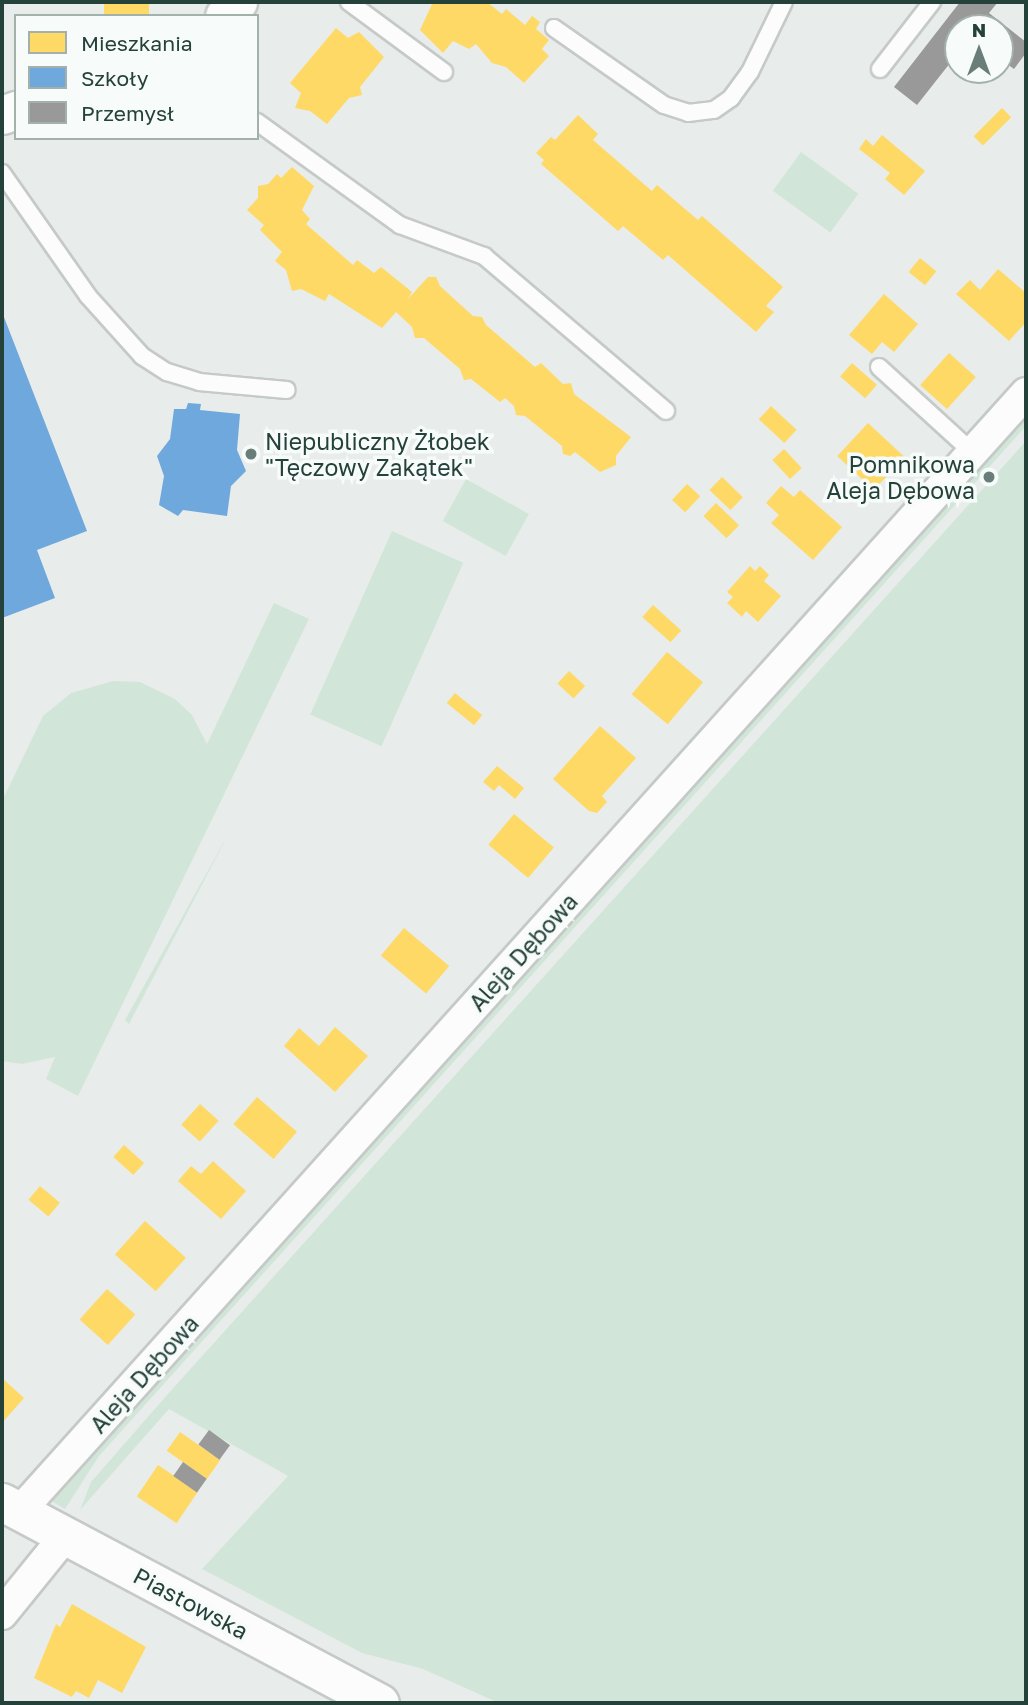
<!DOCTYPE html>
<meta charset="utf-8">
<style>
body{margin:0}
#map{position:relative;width:1028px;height:1705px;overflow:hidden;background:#e8edeb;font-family:"Golos Text",sans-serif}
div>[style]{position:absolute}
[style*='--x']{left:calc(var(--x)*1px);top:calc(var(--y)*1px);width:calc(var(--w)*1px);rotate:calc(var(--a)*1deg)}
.green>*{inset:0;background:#d1e6d8;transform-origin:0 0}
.homes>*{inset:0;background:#ffd966;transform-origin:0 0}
.schools>*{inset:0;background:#6fa8dc}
.industry>*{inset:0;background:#999;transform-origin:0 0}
.roads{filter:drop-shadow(2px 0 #c5cac8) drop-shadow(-2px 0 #c5cac8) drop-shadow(0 2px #c5cac8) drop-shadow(0 -2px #c5cac8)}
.service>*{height:16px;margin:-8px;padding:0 8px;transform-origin:8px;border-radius:8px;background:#fcfcfc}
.minor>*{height:30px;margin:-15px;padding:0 15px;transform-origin:15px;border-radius:15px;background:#fcfcfc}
.tertiary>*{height:37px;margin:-18.5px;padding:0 18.5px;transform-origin:18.5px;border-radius:18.5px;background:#fcfcfc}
.dots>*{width:19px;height:19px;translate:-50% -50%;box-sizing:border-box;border:4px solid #f7fbf9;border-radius:50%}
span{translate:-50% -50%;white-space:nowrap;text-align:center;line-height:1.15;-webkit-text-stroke:7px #f7fbf9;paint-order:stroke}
.poi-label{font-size:23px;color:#24423a}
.left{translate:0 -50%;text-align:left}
.right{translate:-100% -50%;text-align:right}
.street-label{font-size:23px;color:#24423a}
.frame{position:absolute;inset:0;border:4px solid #24423a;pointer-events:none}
.legend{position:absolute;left:14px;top:14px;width:245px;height:126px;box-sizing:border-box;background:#f7fbf9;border:2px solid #a3b1ad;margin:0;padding:9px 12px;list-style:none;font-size:21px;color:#24423a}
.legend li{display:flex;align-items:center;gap:14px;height:35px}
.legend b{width:35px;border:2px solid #a3b1ad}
.north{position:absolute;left:944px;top:14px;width:70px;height:70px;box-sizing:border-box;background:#f7fbf9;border:2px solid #a3b1ad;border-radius:50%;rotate:0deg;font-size:19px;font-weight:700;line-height:28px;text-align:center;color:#24423a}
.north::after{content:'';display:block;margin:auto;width:24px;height:32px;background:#697e78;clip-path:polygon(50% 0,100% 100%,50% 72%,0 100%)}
</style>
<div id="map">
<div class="green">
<i style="left:801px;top:152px;width:71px;height:48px;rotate:36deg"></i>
<i style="clip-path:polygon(1026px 409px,1026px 426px,99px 1456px,65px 1509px,53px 1502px,52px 1497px)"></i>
<i style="clip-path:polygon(1026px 441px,1026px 1703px,499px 1703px,423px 1669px,362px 1653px,202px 1569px,288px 1476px,169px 1409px,80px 1510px,91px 1482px,167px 1395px)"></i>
<i style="left:466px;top:479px;width:72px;height:48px;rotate:29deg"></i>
<i style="left:392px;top:531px;width:78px;height:201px;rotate:24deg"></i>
<i style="clip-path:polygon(274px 603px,309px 619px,78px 1096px,46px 1079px,55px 1057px,22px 1064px,2px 1061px,2px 801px,43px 716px,71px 693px,113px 681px,140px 682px,175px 699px,192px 715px,207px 744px)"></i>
<i style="clip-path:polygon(230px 831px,129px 1024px,125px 1020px)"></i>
</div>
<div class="homes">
<i style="left:104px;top:2px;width:45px;height:14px"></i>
<i style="clip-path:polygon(433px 2px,487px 2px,502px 14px,506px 9px,525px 25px,532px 16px,540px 22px,536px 29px,549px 40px,542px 49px,549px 56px,524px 83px,506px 67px,492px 63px,476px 44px,469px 49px,453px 41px,443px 53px,420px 30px)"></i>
<i style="clip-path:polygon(336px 28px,348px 38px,359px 32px,384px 57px,360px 87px,362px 95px,349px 98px,327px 124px,310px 111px,295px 108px,301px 93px,290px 83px)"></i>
<i style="left:1002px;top:108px;width:13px;height:40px;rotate:45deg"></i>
<i style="clip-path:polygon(578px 115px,598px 134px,593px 140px,652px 191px,657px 185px,698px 220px,702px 216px,783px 287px,766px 306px,774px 312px,756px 332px,668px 255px,663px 260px,623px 226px,618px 231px,541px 164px,544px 160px,536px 153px,551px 137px,555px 140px)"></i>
<i style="clip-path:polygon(882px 135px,925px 171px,904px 195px,885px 179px,890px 173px,859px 149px,866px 139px,873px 146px)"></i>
<i style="clip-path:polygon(292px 167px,314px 186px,302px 210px,310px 219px,306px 224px,353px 265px,357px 260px,374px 273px,381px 267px,412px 292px,408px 299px,428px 277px,436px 277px,440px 286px,473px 316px,482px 317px,486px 325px,535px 367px,541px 363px,563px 384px,571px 383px,574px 394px,631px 437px,616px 456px,616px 465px,600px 472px,575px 452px,570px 456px,563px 454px,562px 446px,525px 416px,516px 415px,514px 406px,505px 398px,500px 402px,471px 379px,464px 380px,460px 369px,424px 338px,415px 338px,412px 327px,396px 312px,382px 328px,329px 294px,325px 301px,301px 289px,292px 291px,286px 270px,275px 261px,282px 252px,260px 230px,264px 225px,247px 210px,258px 198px,258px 186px,268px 184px,277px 174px,281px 178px)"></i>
<i style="left:920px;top:258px;width:21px;height:18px;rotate:39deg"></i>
<i style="clip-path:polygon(998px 269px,1026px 293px,1026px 322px,1009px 341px,956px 294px,970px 280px,980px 290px)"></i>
<i style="clip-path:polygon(884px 294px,918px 324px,894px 352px,882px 342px,872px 354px,849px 335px)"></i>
<i style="left:949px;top:353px;width:36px;height:43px;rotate:42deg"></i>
<i style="left:852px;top:363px;width:33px;height:18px;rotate:41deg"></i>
<i style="left:771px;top:406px;width:35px;height:18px;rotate:43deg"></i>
<i style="left:868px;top:423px;width:50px;height:45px;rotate:43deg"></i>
<i style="left:784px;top:449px;width:26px;height:16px;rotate:47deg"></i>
<i style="left:722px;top:477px;width:29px;height:18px;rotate:44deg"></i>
<i style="left:687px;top:484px;width:18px;height:22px;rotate:43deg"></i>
<i style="clip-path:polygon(781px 486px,794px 497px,800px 490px,842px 527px,813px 560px,771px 523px,779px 515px,766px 503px)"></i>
<i style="left:716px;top:503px;width:32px;height:18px;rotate:44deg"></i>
<i style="clip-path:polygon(750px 566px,755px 571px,760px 566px,769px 575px,764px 581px,781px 596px,758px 622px,746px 611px,742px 617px,727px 603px,733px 597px,727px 592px)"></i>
<i style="left:653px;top:605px;width:38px;height:16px;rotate:42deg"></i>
<i style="left:667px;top:652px;width:47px;height:55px;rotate:40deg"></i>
<i style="left:569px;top:671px;width:22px;height:17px;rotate:43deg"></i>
<i style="left:455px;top:693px;width:35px;height:13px;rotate:39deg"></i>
<i style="clip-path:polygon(600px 726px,636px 758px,602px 796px,607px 802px,597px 813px,589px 811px,553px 779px)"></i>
<i style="clip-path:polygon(497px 766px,524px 788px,515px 799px,499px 785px,494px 791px,483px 782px)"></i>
<i style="left:514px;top:814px;width:52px;height:40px;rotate:40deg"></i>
<i style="left:404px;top:928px;width:59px;height:36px;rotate:40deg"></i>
<i style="clip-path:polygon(335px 1027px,368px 1056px,335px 1092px,284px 1046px,299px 1028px,319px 1046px)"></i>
<i style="left:257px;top:1097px;width:53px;height:36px;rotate:41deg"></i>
<i style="left:200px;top:1104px;width:25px;height:28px;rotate:42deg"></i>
<i style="left:124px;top:1145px;width:27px;height:16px;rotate:42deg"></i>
<i style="clip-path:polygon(213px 1161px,246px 1191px,221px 1219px,178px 1181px,191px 1166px,201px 1174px)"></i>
<i style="left:40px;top:1186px;width:26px;height:18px;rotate:40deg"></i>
<i style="left:145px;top:1221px;width:55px;height:45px;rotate:42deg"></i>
<i style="left:107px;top:1289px;width:38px;height:41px;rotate:42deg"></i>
<i style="clip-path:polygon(2px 1378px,24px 1398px,2px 1423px)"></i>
<i style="left:180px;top:1432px;width:49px;height:23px;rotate:35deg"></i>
<i style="left:158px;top:1465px;width:48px;height:38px;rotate:34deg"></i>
<i style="clip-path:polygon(72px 1604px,146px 1647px,122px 1693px,98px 1680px,89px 1698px,76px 1691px,72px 1697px,34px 1678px,56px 1624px,60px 1627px)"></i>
</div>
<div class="schools">
<i style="clip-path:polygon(2px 312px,87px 531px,37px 550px,55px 598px,2px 618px)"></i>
<i style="clip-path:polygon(188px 403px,201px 404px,200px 410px,240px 414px,237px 450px,246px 471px,231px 486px,227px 516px,183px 510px,178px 516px,159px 505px,164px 476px,157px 456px,170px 439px,174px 409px,186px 409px)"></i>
</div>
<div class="industry">
<i style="clip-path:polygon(960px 2px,998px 2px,989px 13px,1026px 42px,1026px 53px,1014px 69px,1000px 59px,1000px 28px,958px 28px,958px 53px,917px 105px,894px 87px)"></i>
<i style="left:209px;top:1430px;width:26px;height:18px;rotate:36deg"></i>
<i style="left:183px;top:1462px;width:29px;height:17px;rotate:35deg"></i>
</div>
<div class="roads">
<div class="service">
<i style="--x:349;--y:2;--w:118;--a:36.4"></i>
<i style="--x:554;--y:28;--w:134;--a:35"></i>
<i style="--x:664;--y:105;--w:25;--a:18"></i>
<i style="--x:688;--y:113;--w:26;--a:-7"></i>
<i style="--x:714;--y:110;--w:21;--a:-35"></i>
<i style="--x:731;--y:98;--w:32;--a:-54"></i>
<i style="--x:750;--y:72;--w:78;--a:-64.1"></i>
<i style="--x:880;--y:69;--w:85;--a:-52.2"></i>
<i style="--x:257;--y:122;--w:176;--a:35.8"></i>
<i style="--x:400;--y:225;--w:90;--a:20.3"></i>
<i style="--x:484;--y:256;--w:239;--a:40.4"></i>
<i style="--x:2;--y:173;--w:150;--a:55"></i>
<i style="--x:88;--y:296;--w:81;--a:48"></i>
<i style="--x:142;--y:356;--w:30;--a:33"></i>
<i style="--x:167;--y:372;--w:34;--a:17"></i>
<i style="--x:199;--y:382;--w:88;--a:5.2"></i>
<i style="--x:879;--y:367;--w:126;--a:42.4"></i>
</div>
<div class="minor">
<i style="--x:20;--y:1511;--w:1504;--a:-48.02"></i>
<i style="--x:2;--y:1614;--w:102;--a:-51"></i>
</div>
<div class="tertiary">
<i style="--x:224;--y:16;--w:20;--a:-45"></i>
<i style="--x:2;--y:115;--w:15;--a:-20"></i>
<i style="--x:2;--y:1502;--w:428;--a:28"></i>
</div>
</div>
<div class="dots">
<i style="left:251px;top:454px;background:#697e78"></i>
<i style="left:989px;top:477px;background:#697e78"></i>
</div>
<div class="poi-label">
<span class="left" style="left:265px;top:454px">Niepubliczny Żłobek<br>"Tęczowy Zakątek"</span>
<span class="right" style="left:975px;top:477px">Pomnikowa<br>Aleja Dębowa</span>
</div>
<div class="street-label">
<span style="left:523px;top:952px;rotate:-48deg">Aleja Dębowa</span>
<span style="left:144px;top:1374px;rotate:-48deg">Aleja Dębowa</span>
<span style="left:191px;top:1603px;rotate:28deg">Piastowska</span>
</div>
<div class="frame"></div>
<ul class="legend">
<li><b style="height:19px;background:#ffd966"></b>Mieszkania</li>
<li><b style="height:19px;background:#6fa8dc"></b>Szkoły</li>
<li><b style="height:19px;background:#999"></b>Przemysł</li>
</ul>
<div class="north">N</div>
</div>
